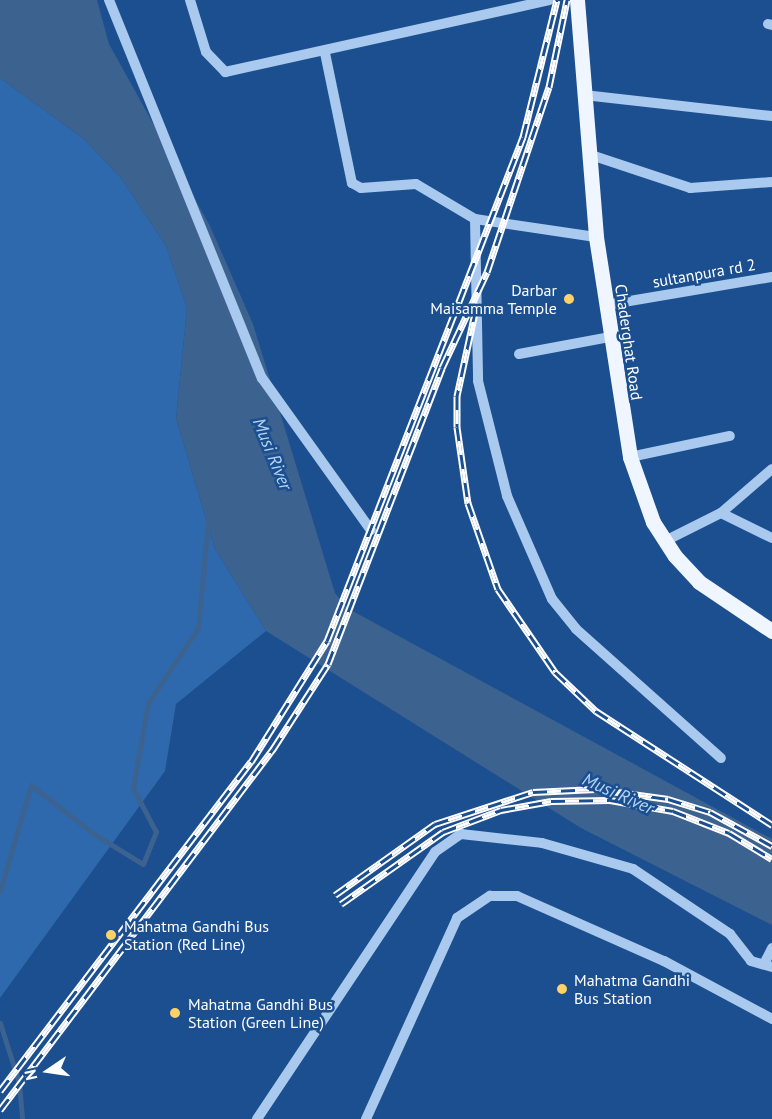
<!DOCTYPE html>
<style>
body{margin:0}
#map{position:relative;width:772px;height:1119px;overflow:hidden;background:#1b4f8f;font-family:"PT Sans",sans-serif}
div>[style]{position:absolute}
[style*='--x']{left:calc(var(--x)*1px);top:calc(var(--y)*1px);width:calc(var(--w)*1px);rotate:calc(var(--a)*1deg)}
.green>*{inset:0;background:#2e69ad}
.water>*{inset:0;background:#3c6290}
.stream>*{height:5px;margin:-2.5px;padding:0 2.5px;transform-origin:2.5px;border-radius:2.5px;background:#3c6290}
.minor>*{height:10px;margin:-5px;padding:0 5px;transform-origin:5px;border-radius:5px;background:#a9c9ee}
.major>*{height:15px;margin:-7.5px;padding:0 7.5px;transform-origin:7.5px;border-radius:7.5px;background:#f0f6ff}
.rail>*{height:7px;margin-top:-3.5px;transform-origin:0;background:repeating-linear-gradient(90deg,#1b4f8f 0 14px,#fff 0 28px);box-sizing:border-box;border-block:2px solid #fff}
.dots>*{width:16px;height:16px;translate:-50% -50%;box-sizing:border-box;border:3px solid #1b4f8f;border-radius:50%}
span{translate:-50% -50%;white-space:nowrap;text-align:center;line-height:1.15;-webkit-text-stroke:5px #1b4f8f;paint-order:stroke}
.street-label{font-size:16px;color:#fff}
.poi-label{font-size:16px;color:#fff}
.right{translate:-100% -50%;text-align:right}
.left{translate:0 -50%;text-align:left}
.water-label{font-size:18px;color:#b5d3f5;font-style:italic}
.north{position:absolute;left:18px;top:1041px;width:60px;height:60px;-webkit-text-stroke:4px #1b4f8f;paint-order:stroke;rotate:257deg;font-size:16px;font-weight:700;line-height:24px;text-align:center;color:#fff}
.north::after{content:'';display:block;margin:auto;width:21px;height:27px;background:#fff;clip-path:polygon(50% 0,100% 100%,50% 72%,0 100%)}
</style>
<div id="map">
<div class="green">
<i style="clip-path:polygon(0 78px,84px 139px,121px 178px,166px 246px,187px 308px,176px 418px,215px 549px,266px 631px,176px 704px,165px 771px,0 998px)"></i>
</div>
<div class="water">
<i style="clip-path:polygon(0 0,97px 0,109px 44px,210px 226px,253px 324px,335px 593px,347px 608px,772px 839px,772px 925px,581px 828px,266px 631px,215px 549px,176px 418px,187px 308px,166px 246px,121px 178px,84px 139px,0 78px)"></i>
</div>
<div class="stream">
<i style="--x:0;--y:891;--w:110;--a:-73.7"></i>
<i style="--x:31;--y:785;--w:80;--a:37.9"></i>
<i style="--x:94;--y:834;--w:57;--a:31.5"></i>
<i style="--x:143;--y:864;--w:35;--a:-68"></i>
<i style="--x:156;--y:832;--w:50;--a:-117.6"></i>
<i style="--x:133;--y:788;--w:86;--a:-80"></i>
<i style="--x:148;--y:703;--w:90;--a:-56.3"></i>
<i style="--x:198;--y:628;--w:106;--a:-84.6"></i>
<i style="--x:0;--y:1023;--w:63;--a:72.4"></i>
<i style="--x:19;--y:1083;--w:36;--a:85"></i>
</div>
<div class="minor">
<i style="--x:109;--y:0;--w:408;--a:68"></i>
<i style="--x:262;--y:378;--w:187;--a:54.4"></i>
<i style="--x:190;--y:0;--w:54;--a:72.9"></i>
<i style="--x:206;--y:52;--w:28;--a:46"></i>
<i style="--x:225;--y:72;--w:332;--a:-12.5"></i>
<i style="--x:768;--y:24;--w:4;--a:14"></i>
<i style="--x:325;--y:53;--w:133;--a:78.3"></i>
<i style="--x:352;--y:183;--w:10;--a:29"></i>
<i style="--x:361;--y:188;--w:55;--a:-4.2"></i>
<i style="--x:416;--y:184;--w:69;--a:30.7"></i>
<i style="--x:475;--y:219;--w:122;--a:8.5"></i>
<i style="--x:584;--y:95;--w:189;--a:6.4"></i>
<i style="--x:588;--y:154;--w:108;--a:18.4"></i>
<i style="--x:690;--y:188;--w:82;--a:-4.2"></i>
<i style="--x:475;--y:219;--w:162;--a:88.9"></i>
<i style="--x:478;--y:381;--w:119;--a:75.8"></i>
<i style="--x:507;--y:496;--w:112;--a:66.4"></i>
<i style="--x:552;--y:599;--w:38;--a:51"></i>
<i style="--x:576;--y:629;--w:194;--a:41.7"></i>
<i style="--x:606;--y:305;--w:168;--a:-9.6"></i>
<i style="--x:519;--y:354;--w:93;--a:-10.6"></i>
<i style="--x:630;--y:457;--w:102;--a:-11.9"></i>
<i style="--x:721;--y:513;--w:57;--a:26.1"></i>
<i style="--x:665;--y:541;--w:63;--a:-26.6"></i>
<i style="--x:721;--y:513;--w:67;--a:-40.8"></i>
<i style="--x:764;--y:964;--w:18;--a:-63"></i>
<i style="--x:257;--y:1119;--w:321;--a:-56.3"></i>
<i style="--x:435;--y:852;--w:32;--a:-35"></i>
<i style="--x:461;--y:834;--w:81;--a:6.3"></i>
<i style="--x:542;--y:843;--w:95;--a:15.9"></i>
<i style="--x:633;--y:869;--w:117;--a:33.8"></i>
<i style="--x:730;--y:934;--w:34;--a:52"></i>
<i style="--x:751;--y:961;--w:22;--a:16"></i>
<i style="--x:366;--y:1119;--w:221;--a:-65.6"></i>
<i style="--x:457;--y:918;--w:40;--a:-34"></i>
<i style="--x:490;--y:896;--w:27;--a:0"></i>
<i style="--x:517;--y:896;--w:161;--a:23.9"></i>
<i style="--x:664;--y:961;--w:123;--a:28.2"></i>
</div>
<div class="major">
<i style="--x:577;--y:0;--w:238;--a:85.4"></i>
<i style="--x:596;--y:237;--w:223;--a:81.2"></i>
<i style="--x:630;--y:457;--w:69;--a:70.5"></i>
<i style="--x:653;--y:522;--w:40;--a:57.1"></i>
<i style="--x:675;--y:556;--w:35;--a:47"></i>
<i style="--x:699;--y:582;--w:88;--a:33.9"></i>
</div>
<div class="rail">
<i style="--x:476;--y:308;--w:90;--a:102.2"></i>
<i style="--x:457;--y:396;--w:31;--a:90"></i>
<i style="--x:457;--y:427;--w:77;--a:81.8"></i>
<i style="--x:468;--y:503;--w:91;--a:70.8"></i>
<i style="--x:498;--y:589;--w:101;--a:55.5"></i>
<i style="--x:555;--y:672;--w:57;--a:43.6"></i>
<i style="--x:596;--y:711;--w:210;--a:32.9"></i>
<i style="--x:335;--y:895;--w:123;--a:-35.4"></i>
<i style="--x:435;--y:824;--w:103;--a:-18.1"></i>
<i style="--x:533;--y:792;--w:63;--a:-2.7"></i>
<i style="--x:596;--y:789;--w:73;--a:7.9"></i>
<i style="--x:668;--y:799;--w:44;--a:17.2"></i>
<i style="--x:710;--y:812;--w:71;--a:28.7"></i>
<i style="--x:341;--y:904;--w:125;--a:-35.2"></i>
<i style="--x:443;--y:832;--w:62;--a:-20.8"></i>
<i style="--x:501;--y:810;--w:51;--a:-10.2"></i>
<i style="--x:551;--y:801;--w:59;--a:-1"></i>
<i style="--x:610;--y:800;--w:64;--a:9.9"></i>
<i style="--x:673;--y:811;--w:60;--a:21.4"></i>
<i style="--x:729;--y:833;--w:50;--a:31.2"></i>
<i style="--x:0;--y:1091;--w:414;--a:-52.7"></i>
<i style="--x:251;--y:762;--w:143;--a:-57.9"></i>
<i style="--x:327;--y:641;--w:541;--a:-68.75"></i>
<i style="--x:523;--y:137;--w:141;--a:-76.1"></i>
<i style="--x:0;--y:1110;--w:453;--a:-52.9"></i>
<i style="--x:273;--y:749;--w:101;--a:-57.1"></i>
<i style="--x:328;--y:664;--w:317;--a:-68.9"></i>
<i style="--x:442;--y:368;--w:106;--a:-64.9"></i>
<i style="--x:487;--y:272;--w:195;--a:-71.5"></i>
<i style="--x:549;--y:87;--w:89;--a:-78.3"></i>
</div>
<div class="dots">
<i style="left:569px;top:299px;background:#ffd166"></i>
<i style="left:111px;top:935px;background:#ffd166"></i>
<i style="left:562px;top:989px;background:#ffd166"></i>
<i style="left:175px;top:1013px;background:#ffd166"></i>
</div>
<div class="street-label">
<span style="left:704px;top:273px;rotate:-10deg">sultanpura rd 2</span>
<span style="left:629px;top:342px;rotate:82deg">Chaderghat Road</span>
</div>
<div class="poi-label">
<span class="right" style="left:557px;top:299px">Darbar<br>Maisamma Temple</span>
<span class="left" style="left:124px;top:935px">Mahatma Gandhi Bus<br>Station (Red Line)</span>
<span class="left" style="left:574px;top:989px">Mahatma Gandhi<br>Bus Station</span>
<span class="left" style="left:188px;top:1013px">Mahatma Gandhi Bus<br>Station (Green Line)</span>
</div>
<div class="water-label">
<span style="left:272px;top:454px;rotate:68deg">Musi River</span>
<span style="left:618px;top:794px;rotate:24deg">Musi River</span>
</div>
<div class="north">N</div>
</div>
